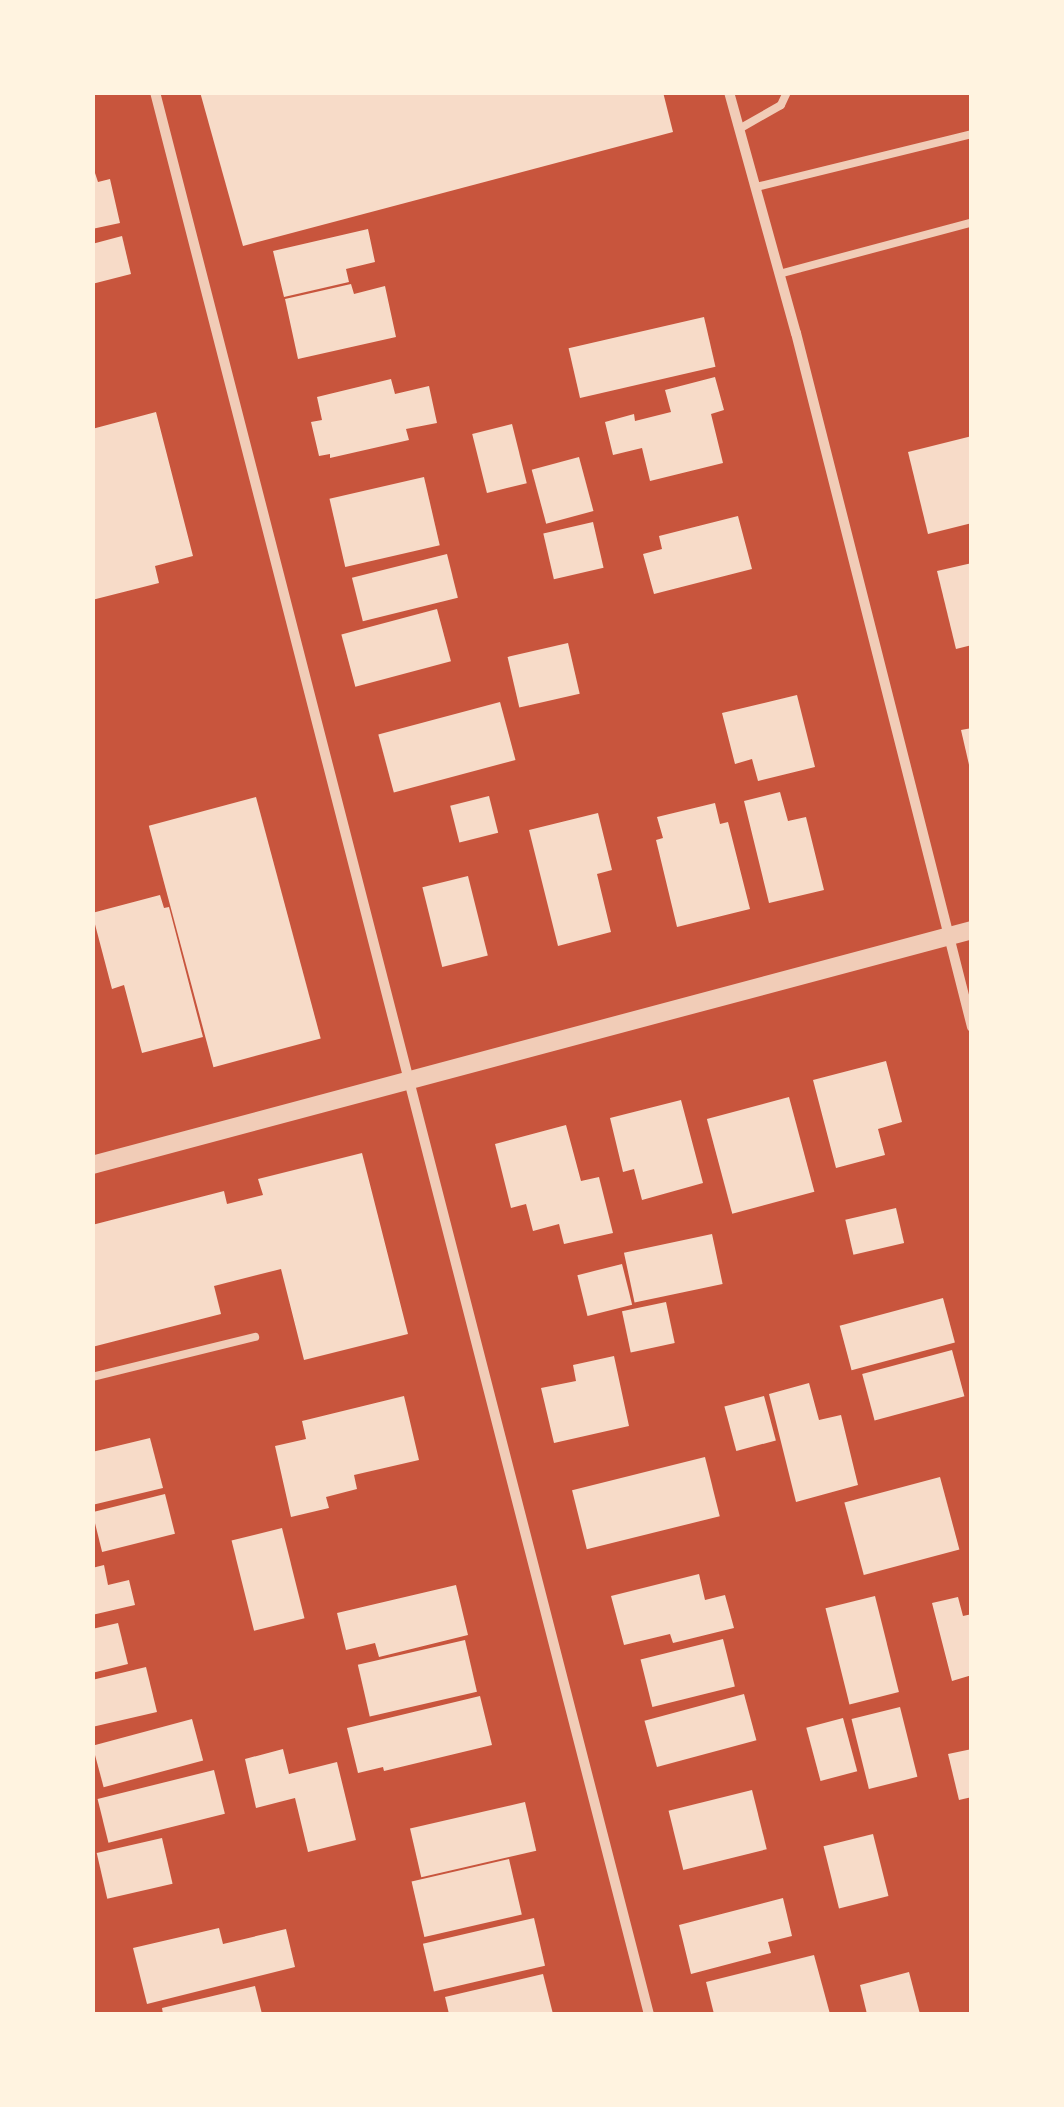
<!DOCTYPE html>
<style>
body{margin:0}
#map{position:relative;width:1064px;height:2107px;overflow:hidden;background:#c8553d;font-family:Manrope,sans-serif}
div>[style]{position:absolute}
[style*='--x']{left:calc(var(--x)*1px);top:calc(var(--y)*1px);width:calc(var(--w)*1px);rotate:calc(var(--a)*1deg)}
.building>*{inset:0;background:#f7dbc8;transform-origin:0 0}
.service>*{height:8px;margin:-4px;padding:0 4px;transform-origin:4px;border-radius:4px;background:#f1ccb7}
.minor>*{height:10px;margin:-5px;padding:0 5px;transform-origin:5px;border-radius:5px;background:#f1ccb7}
.tertiary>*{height:18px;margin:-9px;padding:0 9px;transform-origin:9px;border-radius:9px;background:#f1ccb7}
span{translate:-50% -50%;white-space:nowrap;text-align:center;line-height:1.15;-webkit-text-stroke:8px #fff3e0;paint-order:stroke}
.frame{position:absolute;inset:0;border:95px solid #fff3e0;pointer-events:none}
</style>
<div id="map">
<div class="building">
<i style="clip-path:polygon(200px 92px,663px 92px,673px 132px,243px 246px)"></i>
<i style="clip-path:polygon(92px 164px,98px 182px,110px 179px,120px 223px,92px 229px)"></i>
<i style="clip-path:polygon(368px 229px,375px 262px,346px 269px,349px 282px,284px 297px,273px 251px)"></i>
<i style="clip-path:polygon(122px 236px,131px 274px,92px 284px,92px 244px)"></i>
<i style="clip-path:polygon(351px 284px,354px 294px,385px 286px,396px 337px,298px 359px,285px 299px)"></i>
<i style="left:704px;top:317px;width:51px;height:139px;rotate:77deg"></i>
<i style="clip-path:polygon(715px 377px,724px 410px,711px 414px,723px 463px,650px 481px,642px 448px,613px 455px,605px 422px,634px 414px,635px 421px,671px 412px,665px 390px)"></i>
<i style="clip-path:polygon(391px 379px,395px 394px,429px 386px,437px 423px,406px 429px,409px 440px,330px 458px,330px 454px,319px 456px,311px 422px,322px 420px,317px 397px)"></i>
<i style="clip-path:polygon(156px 412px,193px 556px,155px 566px,159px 583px,92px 600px,92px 429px)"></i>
<i style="left:512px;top:424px;width:61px;height:41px;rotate:76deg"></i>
<i style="clip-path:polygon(972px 436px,972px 523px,928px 534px,908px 452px)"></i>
<i style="left:579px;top:457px;width:56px;height:49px;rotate:75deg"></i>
<i style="left:424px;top:477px;width:70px;height:97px;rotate:77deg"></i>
<i style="clip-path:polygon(738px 516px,752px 569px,654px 594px,643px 554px,662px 549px,659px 536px)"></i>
<i style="left:593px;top:522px;width:47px;height:51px;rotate:77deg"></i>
<i style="left:447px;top:554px;width:45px;height:98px;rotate:76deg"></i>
<i style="clip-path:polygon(972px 563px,972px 645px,956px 649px,937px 571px)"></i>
<i style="left:437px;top:609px;width:54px;height:99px;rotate:75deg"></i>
<i style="left:568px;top:643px;width:52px;height:62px;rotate:77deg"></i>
<i style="clip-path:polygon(797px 695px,815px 767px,758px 781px,752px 759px,735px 764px,722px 713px)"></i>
<i style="left:500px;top:702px;width:60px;height:126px;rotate:75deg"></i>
<i style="clip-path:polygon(972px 728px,972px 768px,970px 769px,961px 730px)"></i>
<i style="clip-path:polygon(780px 792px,788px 821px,806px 817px,824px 890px,769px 903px,744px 801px)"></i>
<i style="left:489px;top:796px;width:38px;height:40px;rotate:76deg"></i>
<i style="left:256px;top:797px;width:250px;height:111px;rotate:75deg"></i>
<i style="clip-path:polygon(715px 803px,720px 824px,728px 822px,750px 909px,677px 927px,656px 840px,663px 838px,657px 817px)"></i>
<i style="clip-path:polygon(598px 813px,612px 870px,597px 874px,611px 932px,558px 946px,529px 830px)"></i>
<i style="left:468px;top:876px;width:82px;height:47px;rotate:76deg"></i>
<i style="clip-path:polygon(160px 895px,164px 908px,169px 907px,203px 1037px,142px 1053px,124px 985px,112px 989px,92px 913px)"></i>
<i style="clip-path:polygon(886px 1061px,902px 1122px,878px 1129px,885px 1155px,836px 1168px,813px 1080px)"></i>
<i style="left:789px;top:1097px;width:98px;height:85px;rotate:75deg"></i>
<i style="clip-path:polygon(681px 1100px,703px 1183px,642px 1200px,634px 1169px,623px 1172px,610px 1118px)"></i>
<i style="clip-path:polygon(566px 1125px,581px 1181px,599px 1177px,613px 1233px,564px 1244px,559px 1224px,533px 1231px,526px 1204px,511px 1208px,495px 1144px)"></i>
<i style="clip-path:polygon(362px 1153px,408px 1334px,304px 1360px,281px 1269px,214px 1286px,221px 1314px,92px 1347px,92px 1225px,224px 1191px,227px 1204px,263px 1195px,258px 1179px)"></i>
<i style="left:896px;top:1208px;width:36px;height:52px;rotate:77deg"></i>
<i style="left:712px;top:1234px;width:51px;height:90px;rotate:78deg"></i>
<i style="left:622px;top:1264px;width:42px;height:46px;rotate:76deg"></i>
<i style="left:943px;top:1298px;width:46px;height:107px;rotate:75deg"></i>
<i style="left:666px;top:1302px;width:42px;height:45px;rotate:78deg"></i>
<i style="left:952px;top:1350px;width:48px;height:93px;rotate:75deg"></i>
<i style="clip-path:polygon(614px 1356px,629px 1426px,554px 1443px,541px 1388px,576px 1381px,573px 1365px)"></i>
<i style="clip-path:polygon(809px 1383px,819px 1420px,841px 1415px,858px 1485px,796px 1502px,769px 1394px)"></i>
<i style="clip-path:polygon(404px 1396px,419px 1460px,354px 1475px,357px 1489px,326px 1497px,329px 1508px,291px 1517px,275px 1446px,306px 1439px,302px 1421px)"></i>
<i style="left:764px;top:1396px;width:46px;height:41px;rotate:75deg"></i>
<i style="clip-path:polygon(150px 1438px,163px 1488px,92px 1505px,92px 1452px)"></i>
<i style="left:705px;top:1457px;width:61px;height:137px;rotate:76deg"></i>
<i style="left:940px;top:1477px;width:75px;height:99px;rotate:75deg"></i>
<i style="left:165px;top:1494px;width:41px;height:75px;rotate:76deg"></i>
<i style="left:282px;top:1528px;width:93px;height:52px;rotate:76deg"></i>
<i style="clip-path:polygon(104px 1565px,108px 1585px,129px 1580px,135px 1605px,92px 1615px,92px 1568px)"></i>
<i style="clip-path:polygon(699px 1574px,705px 1600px,725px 1595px,734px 1628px,673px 1643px,670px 1634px,624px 1645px,611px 1596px)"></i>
<i style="clip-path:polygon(456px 1585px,468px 1635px,379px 1657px,375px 1643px,346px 1650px,337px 1613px)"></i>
<i style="left:875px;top:1596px;width:99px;height:51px;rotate:76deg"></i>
<i style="clip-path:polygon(958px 1597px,963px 1616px,972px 1614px,972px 1675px,952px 1681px,932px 1603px)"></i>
<i style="clip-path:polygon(118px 1623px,128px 1664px,92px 1673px,92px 1629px)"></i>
<i style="left:723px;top:1639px;width:49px;height:85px;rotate:76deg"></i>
<i style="left:465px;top:1640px;width:53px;height:110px;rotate:77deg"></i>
<i style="clip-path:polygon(146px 1667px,157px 1712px,92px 1727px,92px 1680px)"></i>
<i style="left:744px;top:1694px;width:48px;height:103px;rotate:75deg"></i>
<i style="clip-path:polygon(480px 1696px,492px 1745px,384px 1771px,383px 1767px,358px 1773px,347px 1728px)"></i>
<i style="left:900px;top:1707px;width:72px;height:50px;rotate:76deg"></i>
<i style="left:843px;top:1718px;width:55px;height:38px;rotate:75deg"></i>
<i style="left:192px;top:1719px;width:43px;height:103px;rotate:75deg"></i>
<i style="clip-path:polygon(283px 1749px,289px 1774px,337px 1762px,356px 1840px,308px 1852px,295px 1798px,256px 1808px,245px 1759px)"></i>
<i style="clip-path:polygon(972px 1749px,972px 1797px,959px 1800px,948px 1754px)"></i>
<i style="left:214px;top:1770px;width:45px;height:120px;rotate:76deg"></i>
<i style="left:752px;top:1790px;width:61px;height:86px;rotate:76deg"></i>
<i style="left:525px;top:1802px;width:50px;height:118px;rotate:77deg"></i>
<i style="left:873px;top:1834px;width:64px;height:51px;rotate:76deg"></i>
<i style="left:162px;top:1838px;width:47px;height:67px;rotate:77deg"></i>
<i style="left:509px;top:1859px;width:57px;height:100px;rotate:77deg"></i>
<i style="clip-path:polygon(783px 1898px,792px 1936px,768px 1942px,771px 1953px,691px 1974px,679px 1925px)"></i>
<i style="left:534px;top:1918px;width:49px;height:114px;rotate:77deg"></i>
<i style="clip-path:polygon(219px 1928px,223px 1944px,286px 1929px,295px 1967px,147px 2004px,133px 1948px)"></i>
<i style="clip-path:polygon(814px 1955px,830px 2014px,714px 2014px,706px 1982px)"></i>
<i style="clip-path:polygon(909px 1972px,920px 2014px,867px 2014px,860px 1985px)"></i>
<i style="clip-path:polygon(543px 1974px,553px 2014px,449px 2014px,445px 1997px)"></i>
<i style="clip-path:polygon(255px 1986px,262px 2014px,163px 2014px,162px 2008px)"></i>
</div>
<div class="service">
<i style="--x:739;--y:129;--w:48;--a:-29.7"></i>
<i style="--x:781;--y:105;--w:14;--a:-65"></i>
<i style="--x:756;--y:187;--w:222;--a:-13.8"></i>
<i style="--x:779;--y:274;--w:197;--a:-15"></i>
<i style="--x:92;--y:1377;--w:168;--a:-13.8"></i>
</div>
<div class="minor">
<i style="--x:155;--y:92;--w:1984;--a:75.59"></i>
<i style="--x:729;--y:92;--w:250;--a:74.5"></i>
<i style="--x:796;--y:333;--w:716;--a:75.77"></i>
</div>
<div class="tertiary">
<i style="--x:92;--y:1165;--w:911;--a:-14.95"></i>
</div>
<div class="frame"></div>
</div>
